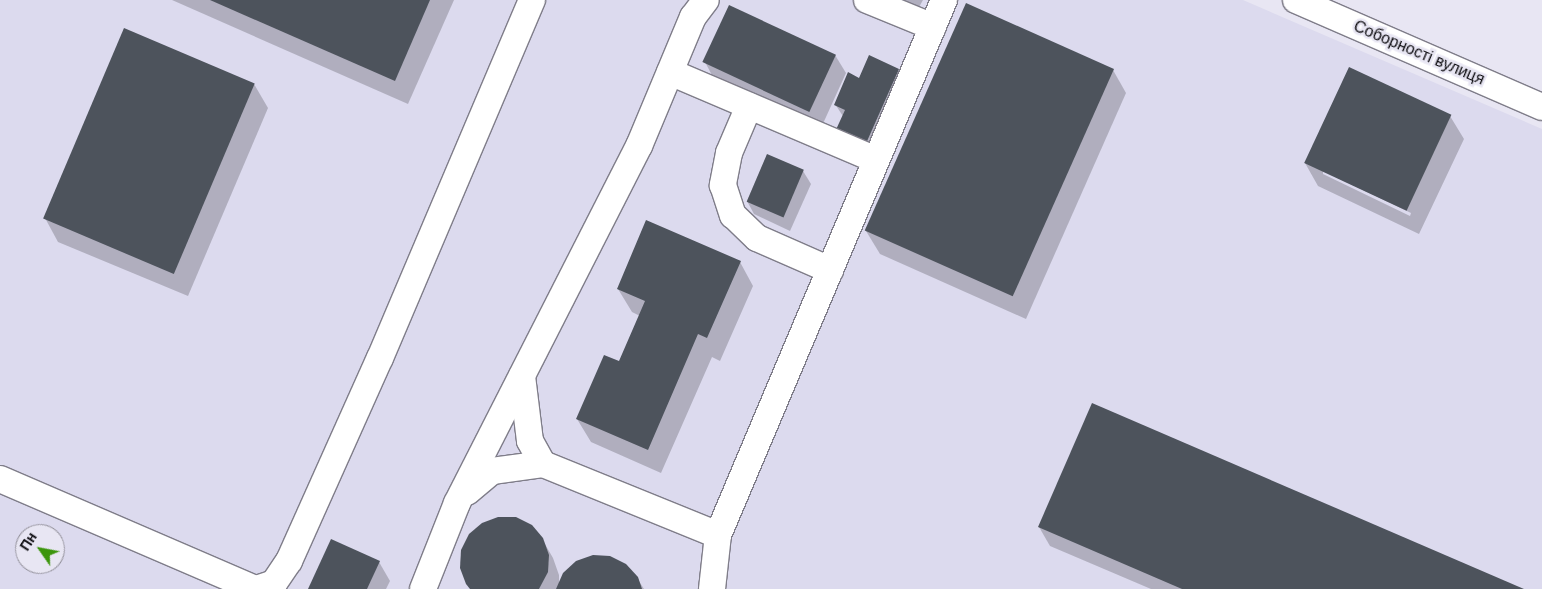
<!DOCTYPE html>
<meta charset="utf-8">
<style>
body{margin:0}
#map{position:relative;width:1542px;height:589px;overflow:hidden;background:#e8e6f3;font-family:Arial,sans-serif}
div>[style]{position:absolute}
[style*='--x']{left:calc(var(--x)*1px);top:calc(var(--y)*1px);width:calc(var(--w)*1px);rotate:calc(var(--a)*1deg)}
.built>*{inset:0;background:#dcdaee}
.shadow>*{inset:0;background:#0003}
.building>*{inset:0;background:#4d535c;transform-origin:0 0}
.roads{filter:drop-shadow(1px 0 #7f7d89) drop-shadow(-1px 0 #7f7d89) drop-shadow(0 1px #7f7d89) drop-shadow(0 -1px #7f7d89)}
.minor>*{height:26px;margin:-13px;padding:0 13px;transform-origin:13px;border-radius:13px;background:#fff}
span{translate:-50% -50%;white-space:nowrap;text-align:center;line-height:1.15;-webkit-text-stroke:5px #e8e6f3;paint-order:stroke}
.street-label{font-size:16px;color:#0c0b0f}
.north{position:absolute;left:15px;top:524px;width:50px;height:50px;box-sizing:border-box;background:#e8e6f3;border:1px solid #908e98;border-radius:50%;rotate:303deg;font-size:14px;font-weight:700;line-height:20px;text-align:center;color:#0c0b0f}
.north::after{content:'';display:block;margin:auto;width:18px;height:22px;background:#3c950c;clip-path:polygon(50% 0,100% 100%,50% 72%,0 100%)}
</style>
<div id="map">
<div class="built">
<i style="clip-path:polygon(evenodd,0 0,1243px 0,1542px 129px,1542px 589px,0 589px,0 0,25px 534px,55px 534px,55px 564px,25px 564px,25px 534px)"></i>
</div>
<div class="shadow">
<i style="clip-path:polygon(172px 0,454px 0,408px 104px)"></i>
<i style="clip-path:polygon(898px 0,923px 0,918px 9px)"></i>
<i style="clip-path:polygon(835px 55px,846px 73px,821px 128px,715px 81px,705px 62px)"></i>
<i style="clip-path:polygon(899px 70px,909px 88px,875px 165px,835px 104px,860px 79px)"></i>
<i style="clip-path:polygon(1113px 70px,1126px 93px,1026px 319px,880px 254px,866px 231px)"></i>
<i style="clip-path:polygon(254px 84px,268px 108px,188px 296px,58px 242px,45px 218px)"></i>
<i style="clip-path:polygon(evenodd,1450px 116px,1464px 139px,1419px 234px,1318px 186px,1305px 163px,1450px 116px,1323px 171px,1411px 213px,1410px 216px,1323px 174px,1323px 171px)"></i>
<i style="clip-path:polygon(767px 155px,803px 171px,811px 184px,790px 231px,754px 214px,747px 201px)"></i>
<i style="clip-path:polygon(740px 262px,753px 286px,720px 361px,712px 357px,661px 473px,591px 442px,577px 419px,620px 363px,640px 316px,632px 312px,618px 289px)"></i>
<i style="clip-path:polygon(1039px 527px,1521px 589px,1151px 589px,1050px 546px)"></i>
<i style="clip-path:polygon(542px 539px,553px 558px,559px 575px,559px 585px,637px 578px,644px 589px,470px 589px)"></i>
<i style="clip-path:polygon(379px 562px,390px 581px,386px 589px,310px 589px)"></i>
</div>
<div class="building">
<i style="clip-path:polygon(210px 0,430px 0,395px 81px)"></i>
<i style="left:966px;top:3px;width:162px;height:249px;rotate:24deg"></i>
<i style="left:729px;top:5px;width:118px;height:63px;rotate:25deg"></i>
<i style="left:124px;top:28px;width:142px;height:207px;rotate:23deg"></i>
<i style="clip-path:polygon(869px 55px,899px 69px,864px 148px,834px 134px,845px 110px,834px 105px,848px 72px,859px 78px)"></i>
<i style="left:1349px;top:67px;width:113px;height:106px;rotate:25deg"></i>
<i style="left:767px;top:154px;width:40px;height:52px;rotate:23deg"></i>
<i style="clip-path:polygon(646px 220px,741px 261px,707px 338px,698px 334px,648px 450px,576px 419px,604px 355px,619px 361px,645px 301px,617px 289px)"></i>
<i style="clip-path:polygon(1092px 403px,1524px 589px,1182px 589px,1038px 527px)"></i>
<i style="clip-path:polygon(498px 517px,516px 517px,532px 525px,543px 538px,549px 555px,548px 572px,539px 589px,470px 589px,466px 584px,460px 568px,461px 550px,469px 534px,482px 523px)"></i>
<i style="clip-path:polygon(331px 539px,380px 561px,367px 589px,308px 589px)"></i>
<i style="clip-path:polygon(593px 555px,610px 556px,626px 564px,638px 577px,642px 589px,556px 589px,563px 573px,576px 561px)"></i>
</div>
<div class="roads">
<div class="minor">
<i style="--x:867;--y:0;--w:71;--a:22.2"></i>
<i style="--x:1296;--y:0;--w:268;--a:23.5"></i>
<i style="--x:670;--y:72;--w:224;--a:23.1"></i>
<i style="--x:749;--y:106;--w:51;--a:113.1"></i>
<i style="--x:729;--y:153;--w:33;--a:101"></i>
<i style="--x:723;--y:185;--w:32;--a:72"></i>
<i style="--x:733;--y:215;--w:33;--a:44"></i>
<i style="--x:757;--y:238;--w:80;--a:23.7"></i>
<i style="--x:522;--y:376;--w:65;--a:83"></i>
<i style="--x:530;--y:441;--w:26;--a:61"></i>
<i style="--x:543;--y:464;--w:189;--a:22.1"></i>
<i style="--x:0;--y:479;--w:279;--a:23.3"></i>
<i style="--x:256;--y:589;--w:19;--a:-18"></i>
<i style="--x:274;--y:583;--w:27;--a:-56"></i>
<i style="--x:289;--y:561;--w:222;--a:-65.9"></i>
<i style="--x:380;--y:358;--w:389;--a:-67"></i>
<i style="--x:467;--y:492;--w:33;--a:-40"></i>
<i style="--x:492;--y:471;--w:51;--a:-7.8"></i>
<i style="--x:423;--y:589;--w:92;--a:-68.4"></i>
<i style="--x:457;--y:503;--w:401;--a:-63"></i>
<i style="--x:639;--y:146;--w:140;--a:-67.3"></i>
<i style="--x:693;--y:17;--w:21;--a:-53"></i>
<i style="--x:712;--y:589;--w:54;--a:-83.7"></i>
<i style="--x:718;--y:535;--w:581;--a:-67.1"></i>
</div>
</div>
<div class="street-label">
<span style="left:1419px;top:53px;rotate:23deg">Соборності вулиця</span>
</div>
<div class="north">Пн</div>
</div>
